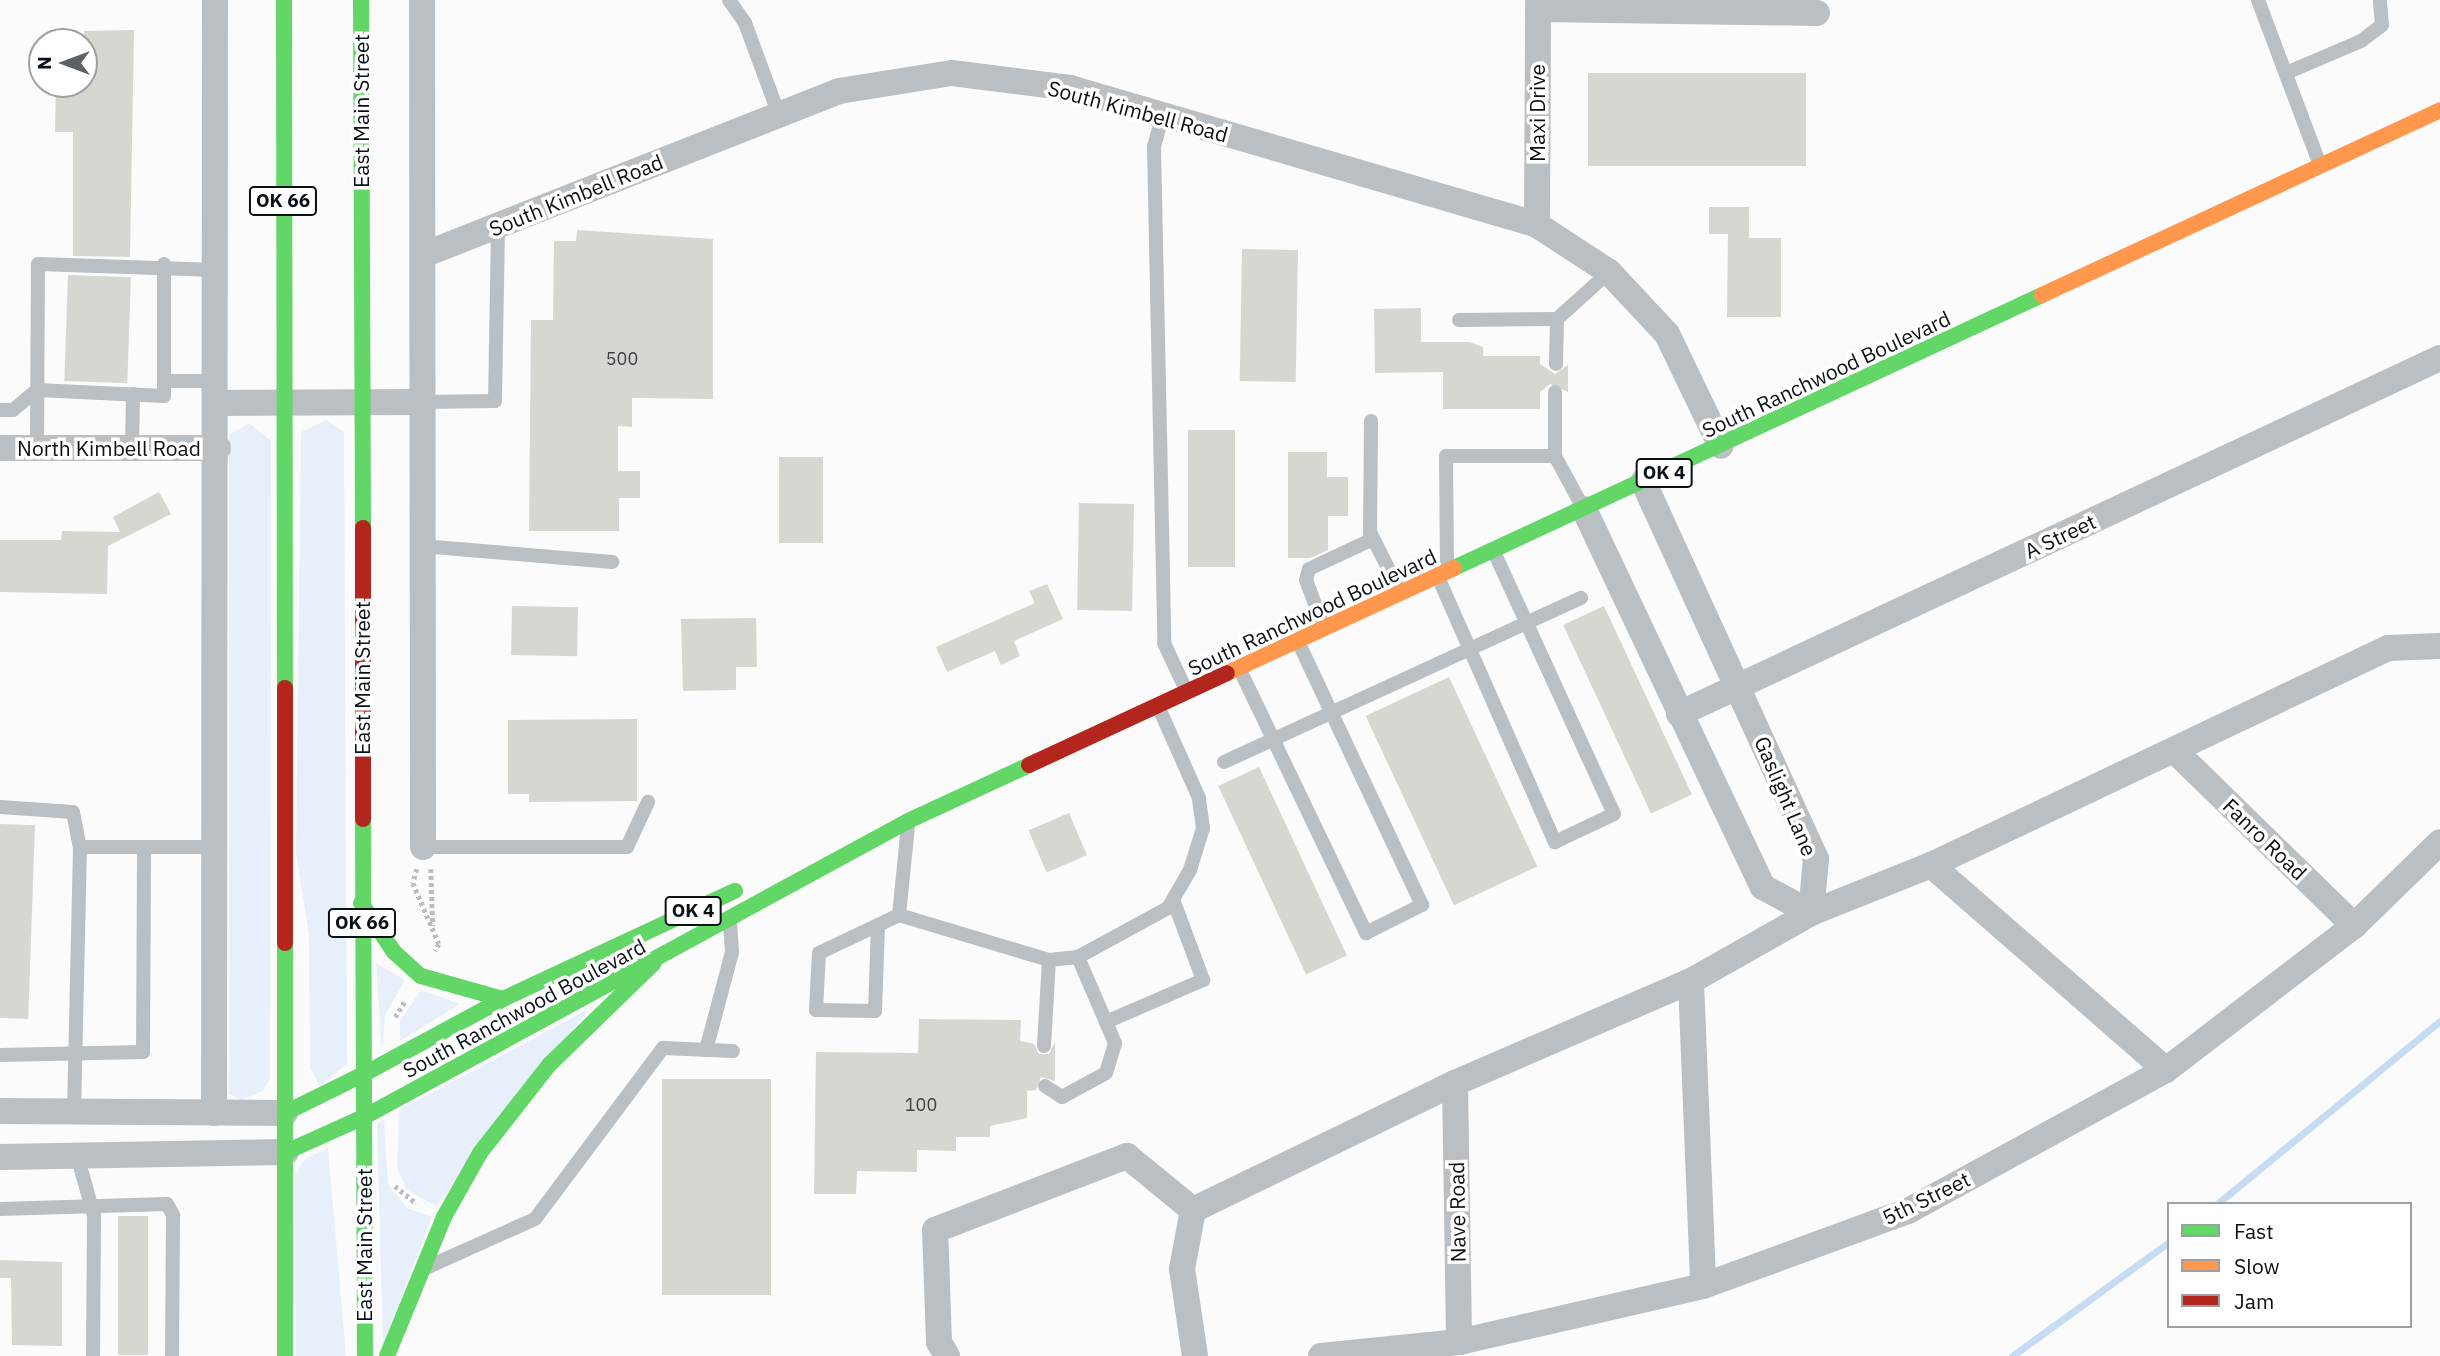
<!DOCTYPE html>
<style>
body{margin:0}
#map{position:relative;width:2440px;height:1356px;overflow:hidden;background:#fbfbfb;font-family:"IBM Plex Sans",sans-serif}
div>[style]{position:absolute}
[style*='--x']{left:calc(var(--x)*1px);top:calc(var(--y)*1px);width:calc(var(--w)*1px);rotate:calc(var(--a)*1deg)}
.green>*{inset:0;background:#e7f0fa}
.stream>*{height:7px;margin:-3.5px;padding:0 3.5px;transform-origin:3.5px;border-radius:3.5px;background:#c6dcf3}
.building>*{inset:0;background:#d5d7d1;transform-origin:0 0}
.path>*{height:4.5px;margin-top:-2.25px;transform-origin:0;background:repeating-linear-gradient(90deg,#babdc0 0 3.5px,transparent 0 7px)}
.lane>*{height:14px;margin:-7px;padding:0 7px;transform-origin:7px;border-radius:7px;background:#babfc3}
.street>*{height:26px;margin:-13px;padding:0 13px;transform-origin:13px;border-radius:13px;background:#babfc3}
.fast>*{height:16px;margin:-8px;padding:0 8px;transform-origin:8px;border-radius:8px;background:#63d668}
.slow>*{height:16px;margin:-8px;padding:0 8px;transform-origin:8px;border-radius:8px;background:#ff974d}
.jam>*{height:16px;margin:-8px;padding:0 8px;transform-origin:8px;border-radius:8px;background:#b3261e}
span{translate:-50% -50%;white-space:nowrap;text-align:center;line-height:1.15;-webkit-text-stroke:7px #fff;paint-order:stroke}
.number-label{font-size:18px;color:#3b4246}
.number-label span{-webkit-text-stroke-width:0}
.shield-label span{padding:2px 5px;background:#fff;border:2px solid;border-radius:5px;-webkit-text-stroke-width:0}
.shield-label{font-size:19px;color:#081018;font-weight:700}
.street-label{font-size:21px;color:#081018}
.legend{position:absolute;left:2167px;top:1202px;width:245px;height:126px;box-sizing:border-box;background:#fff;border:2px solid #9c9fa3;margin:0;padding:9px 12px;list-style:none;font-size:21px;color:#081018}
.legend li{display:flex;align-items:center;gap:14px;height:35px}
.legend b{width:35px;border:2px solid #9c9fa3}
.north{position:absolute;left:28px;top:28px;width:70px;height:70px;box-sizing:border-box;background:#fff;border:2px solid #9c9fa3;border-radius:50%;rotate:270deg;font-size:19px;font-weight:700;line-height:28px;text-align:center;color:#081018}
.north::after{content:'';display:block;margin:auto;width:24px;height:32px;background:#5d6267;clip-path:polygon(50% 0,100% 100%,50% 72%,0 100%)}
</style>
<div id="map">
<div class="green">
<i style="clip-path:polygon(326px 420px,344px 432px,347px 1064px,320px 1086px,310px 1068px,309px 935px,296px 853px,301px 432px)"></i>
<i style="clip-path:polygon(249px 423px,271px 441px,270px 1079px,263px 1091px,241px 1100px,229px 1094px,229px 435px)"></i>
<i style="clip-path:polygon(376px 963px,405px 980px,385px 1015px,382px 1054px)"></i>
<i style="clip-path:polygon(421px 990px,460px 1004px,400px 1041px,400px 1021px)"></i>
<i style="clip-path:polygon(589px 1009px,436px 1206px,407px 1190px,397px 1168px,399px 1110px)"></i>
<i style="clip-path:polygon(384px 1119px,388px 1184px,407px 1208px,432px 1217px,383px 1345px,377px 1124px)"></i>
<i style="clip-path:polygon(328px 1148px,346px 1356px,296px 1356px,295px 1175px,305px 1159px)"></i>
</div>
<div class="stream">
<i style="--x:2217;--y:1204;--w:288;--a:-39.4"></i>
<i style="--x:2012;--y:1356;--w:194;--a:-36"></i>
</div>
<div class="building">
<i style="clip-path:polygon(134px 30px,130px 257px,73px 256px,73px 132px,55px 132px,56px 84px,84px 84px,84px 31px)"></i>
<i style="left:1588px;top:73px;width:218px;height:93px"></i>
<i style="clip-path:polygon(1709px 207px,1749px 207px,1749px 238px,1781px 238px,1781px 317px,1727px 317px,1728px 234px,1709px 234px)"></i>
<i style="clip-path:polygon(577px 230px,713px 239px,713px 399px,632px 398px,632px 427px,618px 426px,618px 471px,640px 471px,640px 498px,619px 498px,619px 531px,529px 531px,531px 320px,553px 320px,554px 241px,576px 241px)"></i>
<i style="left:1242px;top:249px;width:56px;height:132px;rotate:1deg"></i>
<i style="left:68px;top:275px;width:63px;height:106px;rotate:2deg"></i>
<i style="clip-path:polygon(1421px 308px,1421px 342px,1469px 342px,1483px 347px,1483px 356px,1540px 356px,1540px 364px,1555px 374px,1568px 365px,1568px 392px,1550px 384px,1540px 392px,1540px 409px,1443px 409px,1443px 372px,1375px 373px,1374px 309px)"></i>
<i style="left:1188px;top:430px;width:47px;height:137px"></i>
<i style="clip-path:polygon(1288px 452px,1327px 452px,1327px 477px,1348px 477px,1348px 516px,1328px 516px,1328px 550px,1310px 558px,1288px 558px)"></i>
<i style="left:779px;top:457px;width:44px;height:86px"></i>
<i style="clip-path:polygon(159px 492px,171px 514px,108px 546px,107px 594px,0 592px,0 540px,61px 540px,62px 531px,120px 532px,113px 517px)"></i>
<i style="left:1079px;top:503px;width:55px;height:107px;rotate:1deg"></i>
<i style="clip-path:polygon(1047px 584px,1063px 619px,1014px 641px,1020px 656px,1001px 665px,995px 651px,947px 672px,936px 647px,1035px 603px,1029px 591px)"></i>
<i style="left:512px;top:606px;width:66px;height:49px;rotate:1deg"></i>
<i style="left:1604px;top:606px;width:208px;height:45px;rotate:65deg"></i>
<i style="clip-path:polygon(756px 618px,757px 667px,736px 667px,736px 690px,683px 691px,681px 619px)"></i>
<i style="left:1449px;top:677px;width:209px;height:92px;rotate:65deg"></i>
<i style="clip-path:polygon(637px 719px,637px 801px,529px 802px,529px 794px,508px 794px,508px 720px)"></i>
<i style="left:1259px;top:767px;width:208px;height:45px;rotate:65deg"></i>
<i style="left:1069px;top:813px;width:46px;height:44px;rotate:67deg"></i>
<i style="left:0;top:824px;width:35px;height:194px;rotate:2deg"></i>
<i style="clip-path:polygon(919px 1019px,1021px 1020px,1020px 1041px,1034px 1044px,1039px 1054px,1049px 1054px,1055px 1042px,1055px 1081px,1041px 1077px,1036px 1090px,1027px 1091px,1027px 1118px,990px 1126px,990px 1137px,956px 1137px,956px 1151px,917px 1150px,917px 1172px,857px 1171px,856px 1194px,814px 1194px,816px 1052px,918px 1053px)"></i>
<i style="left:771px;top:1079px;width:216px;height:109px;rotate:90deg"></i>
<i style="left:118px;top:1216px;width:30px;height:139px"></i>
<i style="clip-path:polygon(0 1260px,62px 1262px,62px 1346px,12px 1345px,11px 1278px,0 1278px)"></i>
</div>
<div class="path">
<i style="--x:417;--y:869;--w:15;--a:106"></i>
<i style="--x:413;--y:883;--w:66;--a:66.9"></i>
<i style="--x:439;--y:944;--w:8;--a:120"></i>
<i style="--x:431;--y:869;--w:57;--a:88"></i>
<i style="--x:395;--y:1017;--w:19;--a:-58"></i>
<i style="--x:395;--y:1186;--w:28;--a:39"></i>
</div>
<div class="lane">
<i style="--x:729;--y:0;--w:28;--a:55"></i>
<i style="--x:745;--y:23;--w:98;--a:69.7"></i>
<i style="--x:2258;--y:0;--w:176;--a:69.4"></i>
<i style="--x:2286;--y:73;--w:82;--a:-23.1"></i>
<i style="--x:2361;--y:41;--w:26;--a:-37"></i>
<i style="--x:2382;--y:25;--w:25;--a:-95"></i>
<i style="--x:1163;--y:115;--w:32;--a:106"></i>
<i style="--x:1154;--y:146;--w:497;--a:88.8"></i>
<i style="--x:1164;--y:643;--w:54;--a:64.9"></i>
<i style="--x:1459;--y:320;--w:98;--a:-0.6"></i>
<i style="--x:1557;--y:319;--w:70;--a:-42.1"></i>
<i style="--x:1556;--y:364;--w:45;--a:-88.7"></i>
<i style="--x:164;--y:381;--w:52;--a:0"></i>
<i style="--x:421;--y:402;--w:74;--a:-0.8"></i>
<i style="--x:495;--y:401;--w:175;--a:-89"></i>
<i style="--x:0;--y:410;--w:13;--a:0"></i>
<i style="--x:13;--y:410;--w:31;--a:-40"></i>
<i style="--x:37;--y:390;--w:127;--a:2.7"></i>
<i style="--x:164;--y:396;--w:132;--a:-90"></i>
<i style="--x:1371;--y:421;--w:111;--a:90.5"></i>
<i style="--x:1370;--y:532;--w:65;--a:63.4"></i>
<i style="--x:37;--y:448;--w:184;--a:-89.7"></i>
<i style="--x:38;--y:264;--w:179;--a:1.9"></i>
<i style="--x:132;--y:448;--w:54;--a:-88.9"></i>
<i style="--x:1555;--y:456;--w:64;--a:-90"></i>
<i style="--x:422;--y:546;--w:191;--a:4.8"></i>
<i style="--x:1447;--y:568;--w:112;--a:-90.5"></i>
<i style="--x:1446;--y:456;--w:109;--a:0"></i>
<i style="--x:1555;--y:456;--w:57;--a:61.6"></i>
<i style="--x:1438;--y:577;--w:290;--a:66.2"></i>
<i style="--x:1555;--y:842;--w:65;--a:-25.4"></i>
<i style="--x:1614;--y:814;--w:288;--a:-114.6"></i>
<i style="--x:1324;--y:628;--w:51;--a:-110.6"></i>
<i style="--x:1306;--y:580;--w:11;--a:-75"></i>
<i style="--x:1309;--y:569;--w:71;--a:-25.1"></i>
<i style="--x:1240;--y:670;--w:292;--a:64.4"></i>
<i style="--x:1366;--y:933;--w:63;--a:-26.6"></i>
<i style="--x:1422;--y:905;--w:291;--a:-115.2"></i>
<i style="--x:1224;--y:762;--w:393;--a:-24.7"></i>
<i style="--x:0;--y:807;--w:73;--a:3.9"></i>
<i style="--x:73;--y:812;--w:36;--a:79"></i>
<i style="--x:908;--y:826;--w:89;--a:95.8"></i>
<i style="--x:899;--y:915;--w:157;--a:16.7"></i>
<i style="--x:1049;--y:960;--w:29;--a:-6"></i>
<i style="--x:1078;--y:957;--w:102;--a:-28.6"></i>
<i style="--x:1168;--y:908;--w:44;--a:-59.9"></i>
<i style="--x:1190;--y:870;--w:44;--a:-72.8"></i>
<i style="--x:1203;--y:828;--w:30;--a:-98"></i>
<i style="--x:1199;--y:798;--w:98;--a:-114"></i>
<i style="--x:423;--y:847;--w:204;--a:0"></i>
<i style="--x:627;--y:847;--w:50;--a:-65"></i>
<i style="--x:878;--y:926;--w:85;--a:92"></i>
<i style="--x:875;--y:1011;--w:59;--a:-179"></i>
<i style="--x:816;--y:1010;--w:57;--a:-87"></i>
<i style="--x:819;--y:953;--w:89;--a:-25.4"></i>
<i style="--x:1106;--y:1022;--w:106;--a:-23.4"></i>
<i style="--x:1203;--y:980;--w:83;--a:-110.4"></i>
<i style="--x:1044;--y:1046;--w:86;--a:-86.7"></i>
<i style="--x:706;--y:1050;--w:101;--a:-75.1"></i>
<i style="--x:732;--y:952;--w:30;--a:-94"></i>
<i style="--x:0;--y:1055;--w:143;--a:-1.2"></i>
<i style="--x:143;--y:1052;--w:205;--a:-89.7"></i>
<i style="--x:1045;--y:1086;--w:20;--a:33"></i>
<i style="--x:1062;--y:1097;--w:50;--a:-28.6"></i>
<i style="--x:1106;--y:1073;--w:31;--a:-73"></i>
<i style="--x:1115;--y:1043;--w:94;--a:-113.3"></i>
<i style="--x:74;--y:1112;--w:265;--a:-88.7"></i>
<i style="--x:80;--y:847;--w:135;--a:0"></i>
<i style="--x:77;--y:1155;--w:63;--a:74.4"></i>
<i style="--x:94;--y:1216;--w:140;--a:90.4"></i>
<i style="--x:0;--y:1209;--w:167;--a:-1.7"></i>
<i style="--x:167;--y:1204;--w:13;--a:61"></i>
<i style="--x:173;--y:1215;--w:141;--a:90.4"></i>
<i style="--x:428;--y:1267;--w:117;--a:-24.2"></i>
<i style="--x:535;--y:1219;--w:214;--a:-53.2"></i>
<i style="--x:663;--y:1048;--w:70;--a:2.5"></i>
</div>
<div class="street">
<i style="--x:422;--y:0;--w:847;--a:89.93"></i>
<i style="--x:1538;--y:9;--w:279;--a:0.8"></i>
<i style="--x:1537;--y:225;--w:225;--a:-89.7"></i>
<i style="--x:423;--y:255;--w:447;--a:-21.5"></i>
<i style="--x:839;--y:91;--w:114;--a:-9.1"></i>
<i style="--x:952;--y:73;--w:119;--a:7.2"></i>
<i style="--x:1070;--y:88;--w:487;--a:16.3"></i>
<i style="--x:1537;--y:225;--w:86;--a:33.1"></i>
<i style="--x:1609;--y:272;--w:85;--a:46.9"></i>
<i style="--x:1667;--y:334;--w:124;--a:64.3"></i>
<i style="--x:216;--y:403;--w:205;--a:-0.3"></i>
<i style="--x:0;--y:448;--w:218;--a:0"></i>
<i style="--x:1584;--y:509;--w:418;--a:64.7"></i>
<i style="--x:1763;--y:887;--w:55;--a:28.4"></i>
<i style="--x:1811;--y:913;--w:54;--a:-84.7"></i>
<i style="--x:1816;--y:859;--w:415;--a:-114.6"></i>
<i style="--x:1679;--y:714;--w:840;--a:-25.07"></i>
<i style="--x:2176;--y:752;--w:249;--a:44.3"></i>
<i style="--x:1931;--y:865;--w:312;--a:41.1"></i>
<i style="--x:1691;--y:981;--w:305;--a:87.7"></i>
<i style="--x:1455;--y:1083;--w:259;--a:89.1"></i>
<i style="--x:0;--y:1111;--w:285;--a:0.4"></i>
<i style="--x:214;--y:1113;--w:1113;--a:-89.95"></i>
<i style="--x:0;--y:1157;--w:286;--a:-1"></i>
<i style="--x:1193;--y:1210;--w:291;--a:-25.9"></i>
<i style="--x:1455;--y:1083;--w:257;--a:-23.4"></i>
<i style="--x:1691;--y:981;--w:138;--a:-29.5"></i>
<i style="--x:1811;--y:913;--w:129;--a:-21.8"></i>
<i style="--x:1931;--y:865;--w:506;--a:-25.4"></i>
<i style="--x:2388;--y:648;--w:52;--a:-2.2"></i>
<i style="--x:947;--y:1356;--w:16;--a:-120"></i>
<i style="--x:939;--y:1342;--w:112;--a:-92"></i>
<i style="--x:935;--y:1230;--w:206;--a:-21.1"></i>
<i style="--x:1127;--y:1156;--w:85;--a:39.3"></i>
<i style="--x:1193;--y:1210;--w:60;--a:100.6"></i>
<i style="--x:1182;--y:1269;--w:88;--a:81.5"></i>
<i style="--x:1321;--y:1356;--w:139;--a:-5.8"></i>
<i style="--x:1459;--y:1342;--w:250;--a:-12.9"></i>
<i style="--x:1703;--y:1286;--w:218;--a:-20.1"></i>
<i style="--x:1908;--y:1211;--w:294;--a:-28.7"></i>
<i style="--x:2166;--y:1070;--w:237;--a:-37.5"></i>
<i style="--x:2354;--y:926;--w:120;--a:-44.3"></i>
</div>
<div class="fast">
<i style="--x:284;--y:0;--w:688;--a:89.92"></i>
<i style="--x:361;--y:0;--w:528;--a:89.78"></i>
<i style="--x:1454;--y:568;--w:648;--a:-24.9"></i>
<i style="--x:363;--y:819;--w:537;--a:89.79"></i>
<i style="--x:361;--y:903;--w:59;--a:56"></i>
<i style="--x:394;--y:952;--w:36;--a:42"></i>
<i style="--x:421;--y:976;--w:85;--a:15.7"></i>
<i style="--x:285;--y:943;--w:413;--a:90"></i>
<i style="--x:364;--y:1074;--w:158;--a:-28.3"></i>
<i style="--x:503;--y:999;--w:256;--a:-25"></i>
<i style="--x:285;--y:1113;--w:88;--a:-26.3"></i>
<i style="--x:364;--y:1117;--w:619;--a:-28.55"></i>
<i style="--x:908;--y:821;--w:133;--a:-24.8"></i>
<i style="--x:286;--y:1152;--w:85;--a:-24.2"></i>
<i style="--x:387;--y:1356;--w:150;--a:-67.7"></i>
<i style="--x:444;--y:1217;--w:73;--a:-60.6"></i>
<i style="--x:480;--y:1153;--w:112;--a:-51.9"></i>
<i style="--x:549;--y:1065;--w:146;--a:-44.2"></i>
</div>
<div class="slow">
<i style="--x:2042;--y:295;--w:439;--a:-24.9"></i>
<i style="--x:1227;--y:673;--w:250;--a:-24.8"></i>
</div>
<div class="jam">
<i style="--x:363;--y:528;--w:291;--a:90"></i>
<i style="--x:285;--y:688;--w:255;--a:90"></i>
<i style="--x:1029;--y:765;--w:218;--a:-24.9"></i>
</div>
<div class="number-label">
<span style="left:622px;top:359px">500</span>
<span style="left:921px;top:1105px">100</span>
</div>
<div class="shield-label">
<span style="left:283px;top:201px">OK 66</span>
<span style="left:1664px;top:473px">OK 4</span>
<span style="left:693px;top:911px">OK 4</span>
<span style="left:362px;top:923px">OK 66</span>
</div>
<div class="street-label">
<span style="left:361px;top:111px;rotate:-90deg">East Main Street</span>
<span style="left:1138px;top:111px;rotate:15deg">South Kimbell Road</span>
<span style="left:1537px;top:113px;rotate:-90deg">Maxi Drive</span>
<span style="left:576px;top:195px;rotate:-22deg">South Kimbell Road</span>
<span style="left:1826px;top:374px;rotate:-25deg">South Ranchwood Boulevard</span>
<span style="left:109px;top:448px">North Kimbell Road</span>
<span style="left:2060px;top:536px;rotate:-25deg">A Street</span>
<span style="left:1312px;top:612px;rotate:-25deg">South Ranchwood Boulevard</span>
<span style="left:362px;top:678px;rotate:-90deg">East Main Street</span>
<span style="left:1786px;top:796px;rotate:67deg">Gaslight Lane</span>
<span style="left:2265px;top:839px;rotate:44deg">Fanro Road</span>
<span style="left:524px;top:1008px;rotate:-28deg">South Ranchwood Boulevard</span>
<span style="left:1926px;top:1198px;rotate:-26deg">5th Street</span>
<span style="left:1457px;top:1212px;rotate:-91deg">Nave Road</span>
<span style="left:364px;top:1245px;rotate:-90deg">East Main Street</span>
</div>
<ul class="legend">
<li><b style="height:9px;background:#63d668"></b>Fast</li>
<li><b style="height:9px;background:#ff974d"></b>Slow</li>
<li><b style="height:9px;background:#b3261e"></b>Jam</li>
</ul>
<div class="north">N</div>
</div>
